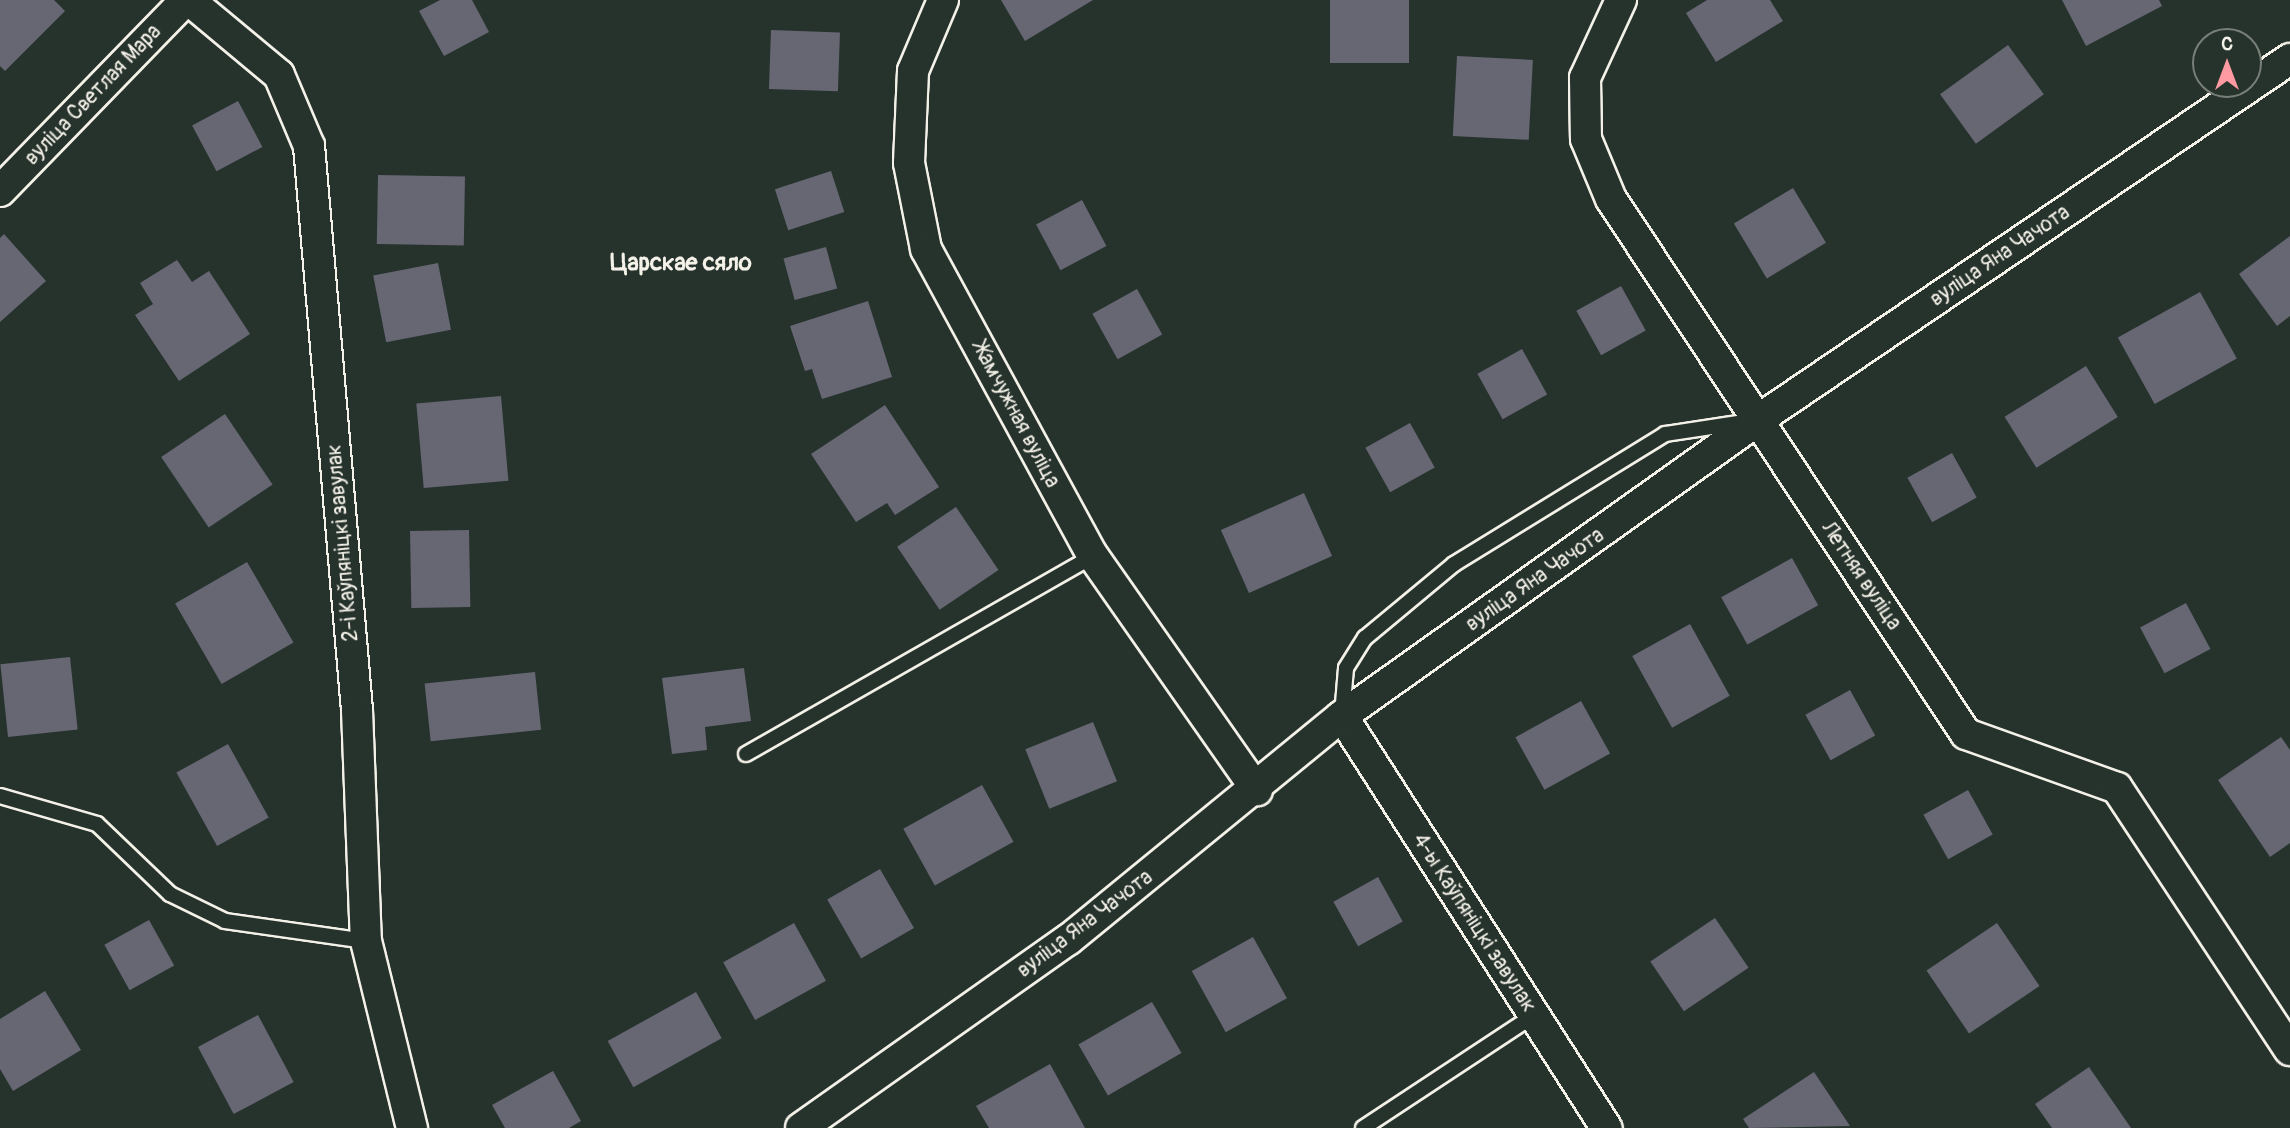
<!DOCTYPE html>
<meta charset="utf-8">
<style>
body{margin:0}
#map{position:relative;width:2290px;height:1128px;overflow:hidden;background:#26332d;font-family:Pangolin,sans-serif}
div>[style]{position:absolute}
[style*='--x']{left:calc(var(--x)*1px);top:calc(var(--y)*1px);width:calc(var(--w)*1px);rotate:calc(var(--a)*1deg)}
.building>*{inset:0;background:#676673;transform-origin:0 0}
.roads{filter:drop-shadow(2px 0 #f4f1e8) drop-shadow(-2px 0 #f4f1e8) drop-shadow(0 2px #f4f1e8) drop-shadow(0 -2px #f4f1e8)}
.service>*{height:14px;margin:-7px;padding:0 7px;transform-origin:7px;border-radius:7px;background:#26332d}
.minor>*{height:30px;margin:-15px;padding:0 15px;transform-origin:15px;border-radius:15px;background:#26332d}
span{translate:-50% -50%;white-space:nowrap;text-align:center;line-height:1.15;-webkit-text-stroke:6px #26332d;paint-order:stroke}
.street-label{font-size:21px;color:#f4f1e8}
.quarter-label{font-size:24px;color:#f4f1e8;font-weight:700}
.north{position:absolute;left:2192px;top:28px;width:70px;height:70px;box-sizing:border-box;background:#26332d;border:2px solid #787f78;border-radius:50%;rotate:0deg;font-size:19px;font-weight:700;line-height:28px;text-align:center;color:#f4f1e8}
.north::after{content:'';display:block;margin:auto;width:24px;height:32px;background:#ff9aa2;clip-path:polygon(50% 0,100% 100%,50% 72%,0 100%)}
</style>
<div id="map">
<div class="building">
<i style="clip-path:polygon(0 0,54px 0,65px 11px,5px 71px,0 66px)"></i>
<i style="clip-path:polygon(440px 0,472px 0,489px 32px,444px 56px,419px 11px)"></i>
<i style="clip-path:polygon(1001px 0,1093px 0,1025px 41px)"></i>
<i style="left:1330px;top:0;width:79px;height:63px"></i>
<i style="clip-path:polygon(1707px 0,1770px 0,1783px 21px,1716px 62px,1686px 13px)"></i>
<i style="clip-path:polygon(2062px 0,2159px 0,2162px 6px,2086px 46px)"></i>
<i style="left:771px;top:30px;width:69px;height:59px;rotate:2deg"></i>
<i style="left:2008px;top:45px;width:61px;height:84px;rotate:54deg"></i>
<i style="left:1457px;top:56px;width:76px;height:80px;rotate:3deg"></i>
<i style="left:238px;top:101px;width:52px;height:52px;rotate:62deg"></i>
<i style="left:831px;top:171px;width:43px;height:59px;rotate:72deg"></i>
<i style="left:378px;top:175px;width:87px;height:69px;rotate:1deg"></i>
<i style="left:1793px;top:188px;width:64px;height:69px;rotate:59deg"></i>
<i style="left:1082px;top:200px;width:52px;height:52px;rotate:62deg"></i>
<i style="clip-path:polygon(4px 234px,46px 281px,0 322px,0 238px)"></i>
<i style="clip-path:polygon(2290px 236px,2290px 316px,2277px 326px,2239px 274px)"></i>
<i style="left:826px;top:247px;width:43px;height:44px;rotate:75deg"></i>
<i style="clip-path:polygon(177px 260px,192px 282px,209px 271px,250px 334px,179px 381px,135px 315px,153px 304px,140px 283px)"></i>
<i style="left:438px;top:263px;width:68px;height:66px;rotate:79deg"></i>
<i style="left:1621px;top:286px;width:51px;height:51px;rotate:61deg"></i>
<i style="left:1137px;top:289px;width:52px;height:51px;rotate:61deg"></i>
<i style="left:2200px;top:292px;width:76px;height:94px;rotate:61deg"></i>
<i style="clip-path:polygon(868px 301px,892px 377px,822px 399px,812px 369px,805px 371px,790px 326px)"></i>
<i style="left:1522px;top:349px;width:52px;height:51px;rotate:61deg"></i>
<i style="left:2086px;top:366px;width:60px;height:96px;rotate:58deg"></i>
<i style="left:501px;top:396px;width:85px;height:85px;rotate:85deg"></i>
<i style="clip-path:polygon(885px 405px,939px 487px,895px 515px,887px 503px,856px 522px,811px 454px)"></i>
<i style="left:225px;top:414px;width:85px;height:77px;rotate:56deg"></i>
<i style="left:1410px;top:423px;width:51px;height:51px;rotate:61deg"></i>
<i style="left:1952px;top:453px;width:51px;height:51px;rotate:61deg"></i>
<i style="left:1304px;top:493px;width:69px;height:91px;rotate:66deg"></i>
<i style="left:956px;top:507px;width:76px;height:71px;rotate:56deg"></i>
<i style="left:469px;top:530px;width:77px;height:59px;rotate:89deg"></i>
<i style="left:1792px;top:558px;width:54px;height:81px;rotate:61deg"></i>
<i style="left:247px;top:562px;width:93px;height:83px;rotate:60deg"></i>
<i style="left:2186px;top:603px;width:52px;height:52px;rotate:62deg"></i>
<i style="left:1690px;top:624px;width:82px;height:66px;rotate:61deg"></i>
<i style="left:70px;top:657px;width:73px;height:70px;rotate:84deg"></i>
<i style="clip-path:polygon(744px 668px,751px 721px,705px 727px,707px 750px,672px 754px,662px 678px)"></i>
<i style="left:535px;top:672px;width:58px;height:111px;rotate:84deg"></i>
<i style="left:1850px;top:690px;width:52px;height:51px;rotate:61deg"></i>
<i style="left:1581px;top:701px;width:60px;height:75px;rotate:61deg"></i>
<i style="left:1093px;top:722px;width:64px;height:73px;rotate:68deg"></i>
<i style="clip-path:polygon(2281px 737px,2290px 750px,2290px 843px,2270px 857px,2218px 780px)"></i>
<i style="left:228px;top:744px;width:84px;height:59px;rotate:61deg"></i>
<i style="left:982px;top:785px;width:65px;height:90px;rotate:61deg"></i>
<i style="left:1968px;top:790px;width:51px;height:51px;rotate:61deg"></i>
<i style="left:880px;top:869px;width:68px;height:61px;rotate:60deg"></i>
<i style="left:1378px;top:877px;width:51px;height:51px;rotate:61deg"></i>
<i style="left:1715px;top:918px;width:60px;height:78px;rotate:56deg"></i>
<i style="left:149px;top:920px;width:52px;height:51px;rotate:61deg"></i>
<i style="left:794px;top:923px;width:66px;height:81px;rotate:61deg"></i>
<i style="left:1997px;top:923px;width:76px;height:85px;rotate:56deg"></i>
<i style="left:1253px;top:937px;width:70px;height:70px;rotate:61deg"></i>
<i style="clip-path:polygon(45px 991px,81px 1050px,13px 1091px,0 1069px,0 1019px)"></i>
<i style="left:696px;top:992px;width:53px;height:101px;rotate:61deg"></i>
<i style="left:1152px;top:1002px;width:59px;height:85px;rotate:60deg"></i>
<i style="left:258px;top:1015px;width:76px;height:68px;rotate:62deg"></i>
<i style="clip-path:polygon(1050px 1064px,1085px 1128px,989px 1128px,976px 1106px)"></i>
<i style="clip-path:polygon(2089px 1067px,2131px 1128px,2052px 1128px,2035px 1104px)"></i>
<i style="clip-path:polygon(553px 1071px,581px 1121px,569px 1128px,505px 1128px,492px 1105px)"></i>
<i style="clip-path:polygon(1814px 1072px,1850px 1126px,1749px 1128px,1743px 1119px)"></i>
</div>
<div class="roads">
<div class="service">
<i style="--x:1342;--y:715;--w:47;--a:-85.1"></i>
<i style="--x:1346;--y:668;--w:36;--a:-58"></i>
<i style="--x:1365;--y:638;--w:116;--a:-39.7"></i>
<i style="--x:1454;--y:564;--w:248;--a:-31.6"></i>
<i style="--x:1665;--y:434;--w:80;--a:-8.6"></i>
<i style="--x:746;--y:754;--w:400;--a:-29.7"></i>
<i style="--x:0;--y:796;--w:101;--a:16.1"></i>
<i style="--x:97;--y:824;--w:101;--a:43.8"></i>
<i style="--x:170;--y:894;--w:61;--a:26.1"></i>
<i style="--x:225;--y:921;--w:142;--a:8.1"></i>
<i style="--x:1363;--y:1128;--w:204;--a:-33.4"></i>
</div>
<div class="minor">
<i style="--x:189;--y:0;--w:117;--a:39.8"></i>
<i style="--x:279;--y:75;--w:77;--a:67.1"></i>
<i style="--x:309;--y:146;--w:566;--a:85.14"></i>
<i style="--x:357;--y:710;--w:231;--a:87.8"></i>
<i style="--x:366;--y:941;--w:193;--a:76.2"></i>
<i style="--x:943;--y:0;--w:77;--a:112.9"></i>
<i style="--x:913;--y:71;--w:92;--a:92.5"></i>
<i style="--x:909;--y:163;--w:88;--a:78.8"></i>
<i style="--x:926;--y:249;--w:349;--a:61.5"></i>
<i style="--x:1093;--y:556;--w:286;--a:55"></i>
<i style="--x:1621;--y:0;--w:86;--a:114.8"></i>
<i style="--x:1585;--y:78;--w:61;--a:89.1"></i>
<i style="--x:1586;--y:139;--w:65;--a:67.4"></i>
<i style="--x:1611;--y:199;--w:642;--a:56.43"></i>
<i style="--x:1966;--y:734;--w:160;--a:19.7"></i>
<i style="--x:2117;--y:788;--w:314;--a:56.6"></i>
<i style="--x:0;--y:191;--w:267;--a:-45.8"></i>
<i style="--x:1342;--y:716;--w:490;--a:57.3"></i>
<i style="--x:801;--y:1128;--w:327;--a:-35.2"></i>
<i style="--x:1068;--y:940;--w:354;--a:-39.3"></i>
<i style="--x:1342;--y:716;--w:511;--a:-35.43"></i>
<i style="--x:1758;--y:420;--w:643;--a:-34.16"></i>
</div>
</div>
<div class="street-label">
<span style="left:93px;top:95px;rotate:-46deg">вуліца Светлая Мара</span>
<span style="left:2000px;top:256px;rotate:-34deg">вуліца Яна Чачота</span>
<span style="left:1016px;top:415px;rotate:62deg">Жамчужная вуліца</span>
<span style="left:343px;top:543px;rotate:-95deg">2-і Каўпяніцкі завулак</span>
<span style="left:1861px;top:576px;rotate:56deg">Летняя вуліца</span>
<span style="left:1535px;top:580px;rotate:-35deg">вуліца Яна Чачота</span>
<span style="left:1474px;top:923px;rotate:57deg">4-ы Каўпяніцкі завулак</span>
<span style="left:1085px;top:924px;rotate:-37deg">вуліца Яна Чачота</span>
</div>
<div class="quarter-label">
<span style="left:681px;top:263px">Царскае сяло</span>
</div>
<div class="north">С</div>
</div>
